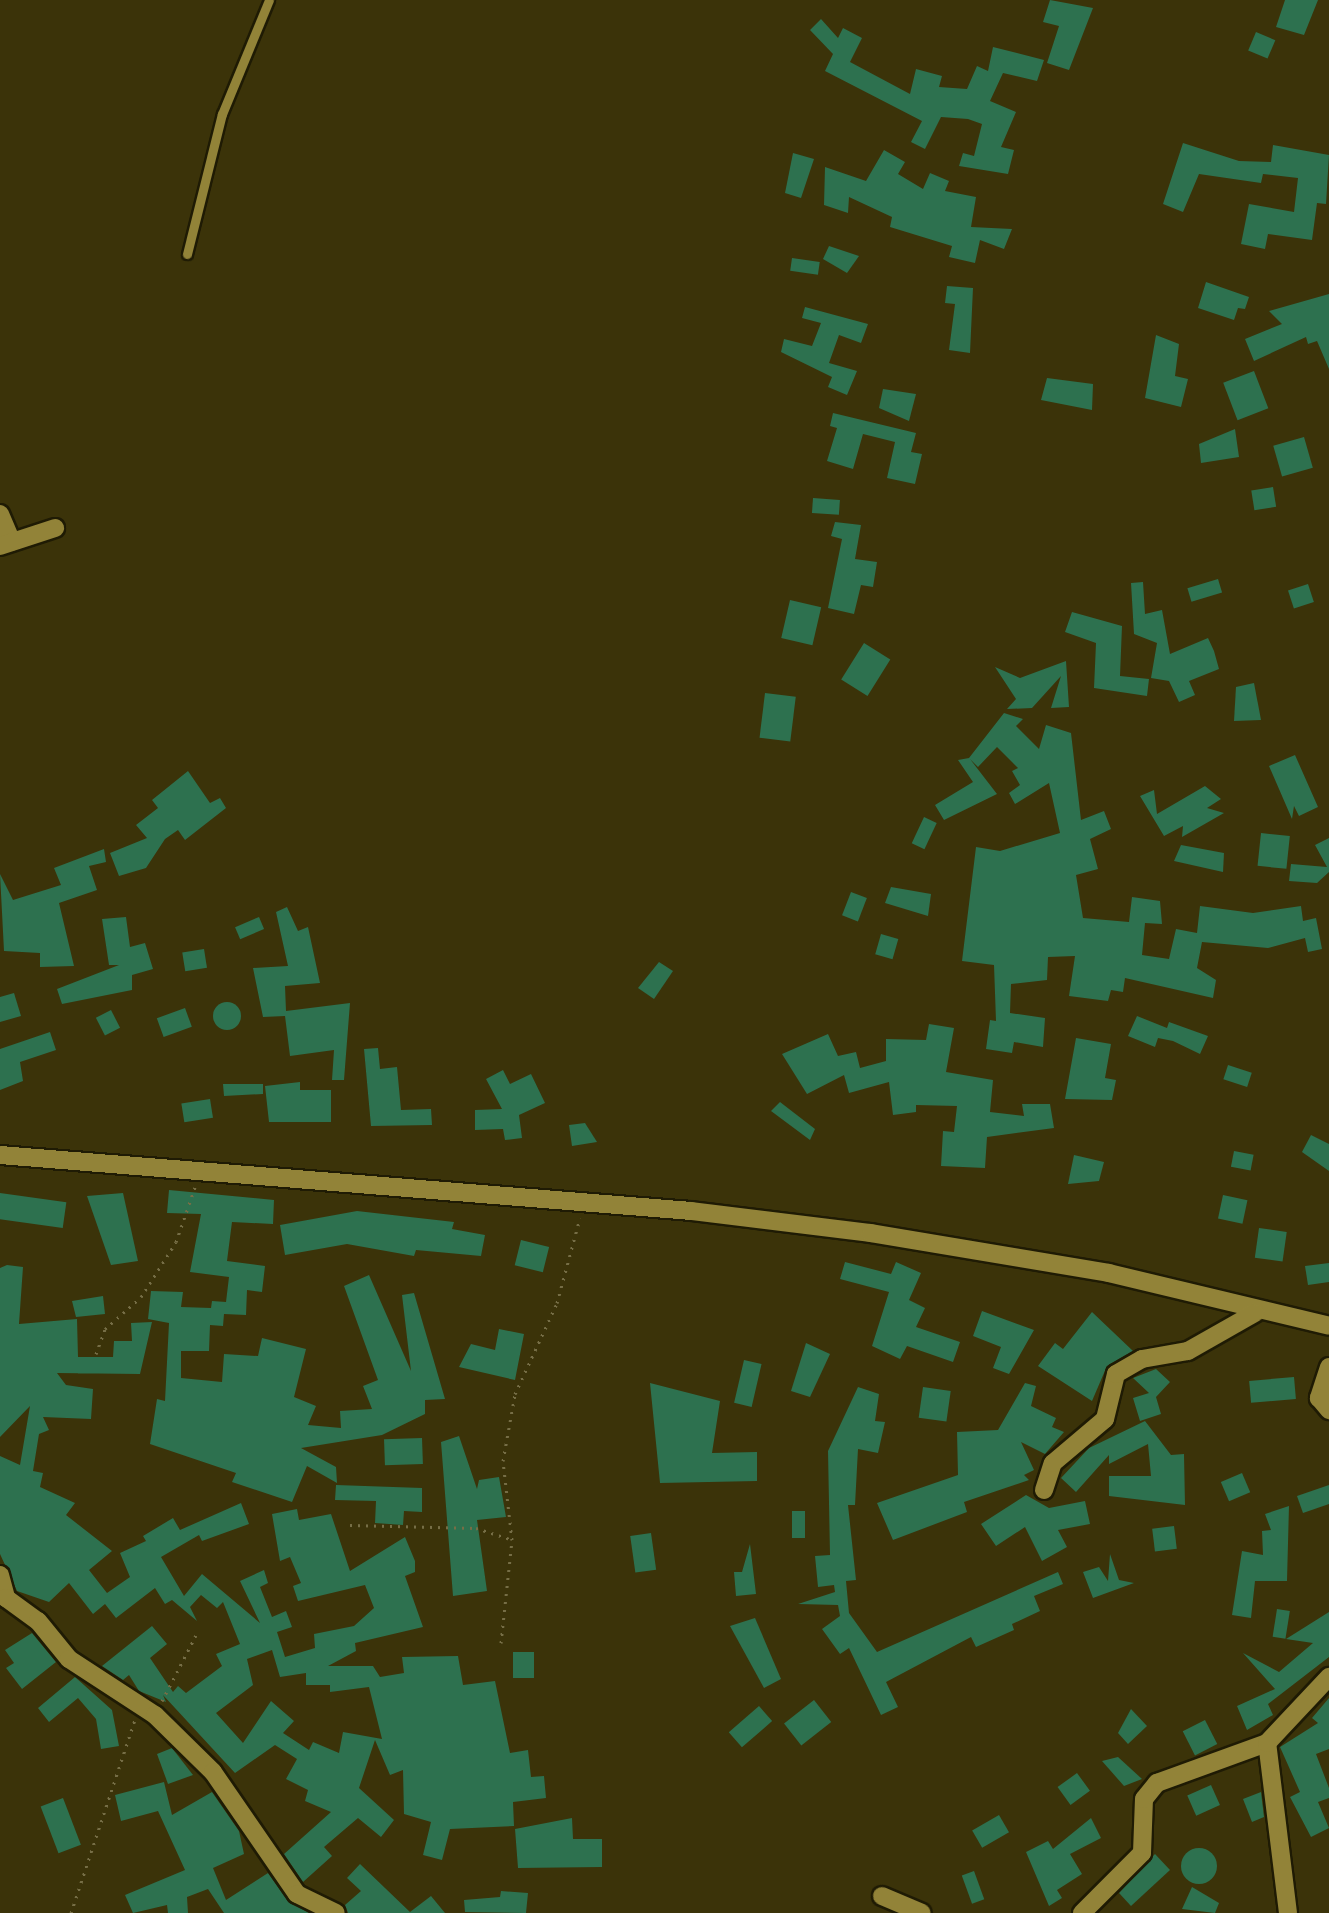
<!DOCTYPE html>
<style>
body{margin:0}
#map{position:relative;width:1329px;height:1913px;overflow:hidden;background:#3b3309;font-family:Lora,serif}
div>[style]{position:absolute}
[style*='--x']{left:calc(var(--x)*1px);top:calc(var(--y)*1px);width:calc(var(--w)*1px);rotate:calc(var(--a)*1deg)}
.building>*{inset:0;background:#2d714f;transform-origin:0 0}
.round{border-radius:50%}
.path>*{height:3px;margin-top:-1.5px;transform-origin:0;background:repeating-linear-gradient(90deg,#766e46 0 2px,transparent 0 8px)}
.roads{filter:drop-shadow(2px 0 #1f1b04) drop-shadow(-2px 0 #1f1b04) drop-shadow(0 2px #1f1b04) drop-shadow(0 -2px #1f1b04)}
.lane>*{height:9px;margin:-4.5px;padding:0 4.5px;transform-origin:4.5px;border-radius:4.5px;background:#928338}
.street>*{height:18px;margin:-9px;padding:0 9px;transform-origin:9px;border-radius:9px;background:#928338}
span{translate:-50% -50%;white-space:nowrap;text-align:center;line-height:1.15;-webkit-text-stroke:7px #211b00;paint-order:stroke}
</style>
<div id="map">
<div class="building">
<i style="clip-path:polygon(1050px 0,1093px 8px,1069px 70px,1047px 63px,1059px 26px,1043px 22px)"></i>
<i style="clip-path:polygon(1285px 0,1318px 0,1304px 35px,1276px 27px)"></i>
<i style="clip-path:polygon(821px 19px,838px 38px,843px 28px,862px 38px,850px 62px,910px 94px,916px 69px,942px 76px,939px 87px,967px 89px,977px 66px,988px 71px,993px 47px,1044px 60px,1037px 81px,1003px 73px,990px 101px,1016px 112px,1001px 147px,1014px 150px,1008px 174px,959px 166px,963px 153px,974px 156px,982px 124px,968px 119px,941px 117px,925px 149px,911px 142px,922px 121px,825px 71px,833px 54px,810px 30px)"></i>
<i style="left:1256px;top:32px;width:21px;height:20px;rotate:23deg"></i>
<i style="clip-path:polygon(1183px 143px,1239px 161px,1271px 162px,1273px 145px,1329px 155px,1326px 204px,1317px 203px,1312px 240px,1268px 234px,1265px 249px,1241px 244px,1249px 204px,1294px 212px,1298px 178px,1263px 174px,1261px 183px,1199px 174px,1183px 212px,1163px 204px)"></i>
<i style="clip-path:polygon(884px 150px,905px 162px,898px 174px,923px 189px,930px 173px,949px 181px,945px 191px,976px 197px,971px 227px,1012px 229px,1004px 249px,980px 240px,975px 263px,949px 257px,952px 246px,890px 227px,892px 217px,849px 197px,848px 213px,824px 205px,825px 167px,866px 181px)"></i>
<i style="clip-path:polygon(793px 153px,814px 159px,801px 198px,785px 193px)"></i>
<i style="clip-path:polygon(829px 246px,859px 256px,847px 273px,823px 259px)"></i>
<i style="left:792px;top:258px;width:28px;height:13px;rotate:8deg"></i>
<i style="clip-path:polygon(1206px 282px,1249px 297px,1245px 309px,1238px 308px,1234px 320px,1198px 308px)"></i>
<i style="clip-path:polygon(947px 286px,973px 288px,970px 353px,949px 350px,955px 304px,945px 303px)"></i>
<i style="clip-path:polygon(1329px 294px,1329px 369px,1317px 341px,1308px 344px,1306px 337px,1254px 361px,1245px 339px,1282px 324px,1269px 311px)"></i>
<i style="clip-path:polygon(805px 307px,868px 324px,861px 343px,839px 335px,829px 363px,857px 371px,847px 395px,828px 387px,832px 377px,781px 352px,784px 339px,812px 346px,821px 323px,802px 318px)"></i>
<i style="clip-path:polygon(1156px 335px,1179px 344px,1175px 376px,1188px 379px,1181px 407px,1145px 398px)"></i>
<i style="left:1254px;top:371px;width:40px;height:33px;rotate:69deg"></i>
<i style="clip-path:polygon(1047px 378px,1093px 384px,1092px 410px,1041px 400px)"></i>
<i style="clip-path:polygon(883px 389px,916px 394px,909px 421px,879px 408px)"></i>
<i style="clip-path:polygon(833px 413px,916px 433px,911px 452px,922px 454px,915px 484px,887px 478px,895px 442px,863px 434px,853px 469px,827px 461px,837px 428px,830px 426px)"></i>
<i style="clip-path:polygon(1235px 429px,1239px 457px,1201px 463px,1199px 444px)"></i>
<i style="left:1304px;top:437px;width:32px;height:32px;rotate:74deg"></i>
<i style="left:1273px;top:487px;width:20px;height:22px;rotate:81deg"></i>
<i style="left:813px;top:498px;width:27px;height:15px;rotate:4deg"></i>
<i style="clip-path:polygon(835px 522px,861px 525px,855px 559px,877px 562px,873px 587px,861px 585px,854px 614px,828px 608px,842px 539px,831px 536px)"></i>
<i style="left:1218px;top:579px;width:14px;height:32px;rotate:73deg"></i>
<i style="clip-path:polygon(1143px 582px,1145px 614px,1162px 610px,1170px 654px,1208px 638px,1214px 651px,1219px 669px,1189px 681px,1195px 695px,1179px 702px,1169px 681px,1151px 678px,1157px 643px,1134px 634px,1131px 583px)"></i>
<i style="left:1308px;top:584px;width:19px;height:21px;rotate:72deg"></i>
<i style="left:790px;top:600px;width:32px;height:39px;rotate:13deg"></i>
<i style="clip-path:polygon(1072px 612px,1122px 626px,1120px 676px,1149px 679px,1147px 696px,1094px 688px,1096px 643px,1065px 632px)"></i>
<i style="left:864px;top:643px;width:31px;height:43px;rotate:32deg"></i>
<i style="clip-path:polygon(1066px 661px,1069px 707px,1051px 708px,1061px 676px,1032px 708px,1007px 709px,1016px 699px,995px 667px,1020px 678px)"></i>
<i style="clip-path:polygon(1254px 683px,1261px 720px,1234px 721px,1236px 687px)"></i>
<i style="left:765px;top:693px;width:31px;height:45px;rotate:7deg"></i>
<i style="clip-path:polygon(1004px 713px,1023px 719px,1016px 726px,1039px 749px,1046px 725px,1071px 733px,1081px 820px,1104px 811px,1111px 829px,1090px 839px,1098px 869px,1076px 875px,1083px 918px,1129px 922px,1132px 897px,1160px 901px,1162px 924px,1145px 923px,1142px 955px,1169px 959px,1176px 929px,1197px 933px,1200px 906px,1253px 913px,1301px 906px,1303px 921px,1316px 918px,1322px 949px,1308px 952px,1305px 938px,1268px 948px,1202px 942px,1197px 968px,1216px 980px,1213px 998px,1125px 978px,1123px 992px,1111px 990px,1108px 1001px,1069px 996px,1075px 956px,1048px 957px,1047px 980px,1011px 984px,1010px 1013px,1045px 1018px,1043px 1047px,1014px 1042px,1012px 1053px,986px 1049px,990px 1020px,996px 1021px,994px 965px,962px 961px,976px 847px,1000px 851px,1060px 833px,1049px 783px,1015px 804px,1009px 793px,1020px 785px,1012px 771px,1018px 768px,997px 747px,978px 767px,970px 759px,997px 794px,944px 820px,935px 805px,973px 782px,958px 760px,969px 758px)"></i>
<i style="clip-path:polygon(1295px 755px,1318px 807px,1299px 816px,1294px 806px,1292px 819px,1269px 766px)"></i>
<i style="clip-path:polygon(188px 771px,210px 803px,220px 798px,226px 808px,185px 840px,178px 830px,165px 839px,146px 868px,119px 876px,110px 853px,147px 838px,136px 825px,158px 808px,152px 800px)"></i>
<i style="clip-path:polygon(1205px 786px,1221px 799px,1207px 808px,1224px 813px,1182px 837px,1183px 826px,1164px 836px,1140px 796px,1154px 790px,1157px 814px)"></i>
<i style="left:924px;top:817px;width:14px;height:29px;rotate:25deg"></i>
<i style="left:1261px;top:833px;width:29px;height:33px;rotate:6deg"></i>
<i style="clip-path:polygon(1329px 838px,1329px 872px,1317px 883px,1289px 881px,1291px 864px,1327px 867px,1315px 845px)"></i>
<i style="clip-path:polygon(1181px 845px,1224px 853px,1223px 872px,1174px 861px)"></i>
<i style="clip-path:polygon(104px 849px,106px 862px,89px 866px,97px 890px,59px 903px,74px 966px,40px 967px,40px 953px,4px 951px,0 874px,13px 900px,61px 885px,54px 868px)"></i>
<i style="clip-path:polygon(891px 887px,931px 894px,928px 916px,885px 903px)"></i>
<i style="left:851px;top:892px;width:17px;height:25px;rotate:21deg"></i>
<i style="clip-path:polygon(287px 907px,298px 931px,308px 927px,320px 983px,285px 986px,286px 1011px,350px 1003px,344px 1080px,332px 1080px,334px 1050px,290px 1056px,285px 1016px,263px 1017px,253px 968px,288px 966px,276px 912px)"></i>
<i style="clip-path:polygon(126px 917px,130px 947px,145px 943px,153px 969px,132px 975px,132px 990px,62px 1004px,57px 989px,119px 965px,109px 965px,102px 919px)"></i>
<i style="left:259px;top:917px;width:13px;height:26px;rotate:67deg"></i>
<i style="left:881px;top:934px;width:18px;height:21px;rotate:16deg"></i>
<i style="left:204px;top:949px;width:19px;height:22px;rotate:81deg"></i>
<i style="clip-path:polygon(659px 962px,673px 971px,654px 999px,638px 988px)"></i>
<i style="clip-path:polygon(14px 993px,21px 1016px,0 1022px,0 997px)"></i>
<i class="round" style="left:213px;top:1002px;width:28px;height:28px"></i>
<i style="left:185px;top:1008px;width:20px;height:30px;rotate:70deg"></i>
<i style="left:111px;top:1010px;width:20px;height:17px;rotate:63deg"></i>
<i style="clip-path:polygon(1137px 1016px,1167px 1028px,1169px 1022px,1208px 1036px,1200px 1054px,1173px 1041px,1158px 1038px,1155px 1047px,1128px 1036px)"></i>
<i style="clip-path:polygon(929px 1024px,954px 1028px,946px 1072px,993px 1080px,990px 1112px,1024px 1116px,1022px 1104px,1050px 1104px,1054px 1128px,987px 1137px,985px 1168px,941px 1166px,943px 1131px,954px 1132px,957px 1106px,916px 1105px,916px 1112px,893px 1115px,889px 1082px,849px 1093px,844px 1075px,807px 1094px,782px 1054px,828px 1034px,838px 1056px,856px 1052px,860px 1068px,886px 1061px,886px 1039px,926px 1040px)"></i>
<i style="clip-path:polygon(50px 1032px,56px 1050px,20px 1062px,23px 1081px,0 1090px,0 1049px)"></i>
<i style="clip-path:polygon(1076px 1038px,1111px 1044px,1105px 1078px,1116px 1080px,1112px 1100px,1065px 1099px)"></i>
<i style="clip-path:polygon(378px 1048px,380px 1069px,397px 1067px,401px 1110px,431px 1109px,432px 1125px,371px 1126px,364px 1049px)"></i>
<i style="left:1228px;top:1065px;width:25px;height:15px;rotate:18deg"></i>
<i style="clip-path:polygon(503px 1070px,510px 1084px,531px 1074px,545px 1103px,519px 1115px,522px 1138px,505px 1140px,503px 1129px,475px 1130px,475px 1110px,502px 1109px,486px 1079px)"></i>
<i style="clip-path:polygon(300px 1082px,300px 1090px,331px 1090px,331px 1122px,269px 1122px,265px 1086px)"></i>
<i style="clip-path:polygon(223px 1084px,263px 1084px,263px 1094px,224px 1096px)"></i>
<i style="left:210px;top:1099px;width:19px;height:29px;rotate:81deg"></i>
<i style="clip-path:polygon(780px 1102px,815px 1129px,810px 1140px,771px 1111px)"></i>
<i style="clip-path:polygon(585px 1123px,597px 1142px,572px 1146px,569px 1125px)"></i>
<i style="clip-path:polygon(1311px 1135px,1329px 1144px,1329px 1171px,1302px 1152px)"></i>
<i style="left:1234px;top:1151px;width:20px;height:16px;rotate:11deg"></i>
<i style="clip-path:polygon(1074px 1155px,1104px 1162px,1099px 1181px,1068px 1184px)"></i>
<i style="clip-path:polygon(169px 1190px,274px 1200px,273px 1224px,232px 1222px,227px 1261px,265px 1266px,262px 1292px,247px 1290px,246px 1315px,224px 1314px,223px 1326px,210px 1325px,209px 1351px,181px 1351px,181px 1378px,222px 1382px,224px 1354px,258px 1356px,262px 1338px,306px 1349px,294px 1397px,316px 1406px,308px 1425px,341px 1428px,340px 1411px,372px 1409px,363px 1386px,378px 1380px,344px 1286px,369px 1275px,411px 1371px,402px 1295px,414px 1293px,445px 1399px,425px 1400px,425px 1414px,382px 1435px,301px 1448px,336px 1467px,337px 1483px,307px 1466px,292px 1502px,232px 1482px,236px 1473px,150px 1444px,157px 1399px,165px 1401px,169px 1323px,148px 1319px,151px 1291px,183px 1292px,181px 1307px,211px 1308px,212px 1301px,226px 1302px,229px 1277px,190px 1272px,201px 1214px,167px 1213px)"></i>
<i style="left:0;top:1193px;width:67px;height:26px;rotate:8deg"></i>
<i style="clip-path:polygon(123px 1193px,138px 1261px,111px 1265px,87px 1196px)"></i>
<i style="left:1223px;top:1195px;width:25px;height:24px;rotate:12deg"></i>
<i style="clip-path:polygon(357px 1211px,454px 1222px,452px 1229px,485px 1235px,481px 1256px,416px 1250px,414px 1256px,347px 1244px,285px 1255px,280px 1225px)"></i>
<i style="left:1259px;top:1228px;width:28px;height:30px;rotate:8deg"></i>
<i style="left:521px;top:1240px;width:29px;height:26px;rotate:14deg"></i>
<i style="clip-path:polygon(845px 1262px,891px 1274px,896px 1262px,921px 1273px,909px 1300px,925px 1308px,916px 1327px,960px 1342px,953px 1362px,907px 1346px,900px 1359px,872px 1346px,889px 1292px,840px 1279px)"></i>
<i style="clip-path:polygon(1329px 1263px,1329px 1282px,1308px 1285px,1305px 1266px)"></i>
<i style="clip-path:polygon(evenodd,7px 1265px,23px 1267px,19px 1324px,77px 1319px,78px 1357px,113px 1357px,114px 1341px,132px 1341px,131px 1323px,152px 1322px,140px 1374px,57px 1373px,66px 1385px,93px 1389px,91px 1419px,43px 1417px,49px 1430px,39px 1434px,33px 1471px,43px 1473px,40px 1487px,75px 1503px,66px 1515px,112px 1551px,89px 1570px,107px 1593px,130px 1577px,120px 1553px,146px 1541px,143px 1536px,173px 1518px,180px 1530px,241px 1503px,249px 1524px,202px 1541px,199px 1535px,161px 1557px,184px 1596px,202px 1574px,260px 1623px,240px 1581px,264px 1570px,268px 1583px,260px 1587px,272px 1617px,286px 1611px,292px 1627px,277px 1632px,285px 1657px,315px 1648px,314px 1634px,354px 1626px,374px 1608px,365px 1585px,298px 1601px,293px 1586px,301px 1583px,290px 1557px,280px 1561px,272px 1514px,297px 1509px,299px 1520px,331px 1514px,350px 1571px,405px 1537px,415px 1561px,415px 1572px,405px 1576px,423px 1627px,355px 1643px,356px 1651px,328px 1666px,373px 1666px,380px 1677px,404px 1673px,402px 1657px,458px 1656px,463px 1685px,495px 1681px,510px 1753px,528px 1750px,531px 1777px,544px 1776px,546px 1798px,513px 1802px,514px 1826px,450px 1829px,442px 1860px,423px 1855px,431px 1822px,404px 1814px,403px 1770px,390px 1775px,375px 1740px,359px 1788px,394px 1820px,381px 1837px,358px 1818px,324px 1847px,332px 1856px,303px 1882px,284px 1854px,331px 1812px,305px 1801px,308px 1790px,286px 1779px,297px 1759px,275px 1745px,235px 1773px,163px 1695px,166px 1702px,139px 1691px,129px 1675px,123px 1680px,102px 1666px,152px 1626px,167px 1644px,150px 1658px,173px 1692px,178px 1686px,186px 1693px,222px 1666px,216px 1654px,240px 1644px,223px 1602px,217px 1608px,201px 1595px,190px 1607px,197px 1621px,172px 1600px,165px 1604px,155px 1588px,116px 1618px,105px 1604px,93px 1614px,69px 1583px,49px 1602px,17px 1591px,0 1554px,0 1456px,20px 1465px,30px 1406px,0 1437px,0 1268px,7px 1265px,272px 1650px,280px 1677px,306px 1673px,306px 1685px,330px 1685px,330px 1692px,369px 1687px,382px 1739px,343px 1732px,339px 1753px,313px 1742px,309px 1750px,283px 1733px,294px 1721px,271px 1701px,243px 1743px,216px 1713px,253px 1685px,247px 1659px,272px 1650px)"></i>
<i style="clip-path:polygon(103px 1296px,105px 1314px,76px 1317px,72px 1301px)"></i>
<i style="clip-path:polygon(982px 1311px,1034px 1330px,1009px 1374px,993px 1368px,1001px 1347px,973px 1336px)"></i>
<i style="clip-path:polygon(1092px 1312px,1133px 1351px,1107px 1366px,1092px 1401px,1038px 1366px,1055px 1343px,1063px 1349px)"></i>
<i style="clip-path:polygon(499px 1329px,524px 1334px,515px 1380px,459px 1367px,471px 1344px,495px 1350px)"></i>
<i style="clip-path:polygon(806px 1343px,830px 1354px,810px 1397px,791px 1391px)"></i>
<i style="left:744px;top:1360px;width:18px;height:44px;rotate:13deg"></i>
<i style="clip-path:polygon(1156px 1369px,1170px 1382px,1156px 1397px,1161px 1414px,1140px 1421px,1133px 1398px,1149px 1393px,1133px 1378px)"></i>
<i style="left:1294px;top:1377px;width:22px;height:45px;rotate:85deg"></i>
<i style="clip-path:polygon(650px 1383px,720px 1401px,712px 1453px,757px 1452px,757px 1481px,660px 1483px)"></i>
<i style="clip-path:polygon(1025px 1383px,1036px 1386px,1031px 1406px,1056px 1418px,1052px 1427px,1064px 1432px,1045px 1454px,1021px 1442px,1034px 1470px,1024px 1475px,1029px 1480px,964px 1502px,967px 1512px,893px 1540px,877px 1503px,958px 1475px,957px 1432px,998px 1430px)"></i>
<i style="clip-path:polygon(858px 1387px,879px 1394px,875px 1421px,885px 1422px,878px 1453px,858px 1449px,855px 1505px,848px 1505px,856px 1580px,846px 1581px,849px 1613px,877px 1652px,1058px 1572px,1063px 1584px,1034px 1596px,1040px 1611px,1012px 1624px,1014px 1630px,976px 1647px,971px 1637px,886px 1682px,898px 1707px,881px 1715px,849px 1648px,840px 1654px,822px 1629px,840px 1616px,838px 1605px,798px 1604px,835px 1592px,834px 1585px,818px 1587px,815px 1556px,830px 1555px,828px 1451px)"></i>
<i style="left:923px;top:1387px;width:28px;height:31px;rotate:8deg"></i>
<i style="clip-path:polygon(1145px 1421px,1171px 1455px,1184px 1454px,1185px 1505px,1109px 1496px,1109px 1476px,1151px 1476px,1148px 1444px,1109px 1464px,1109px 1455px,1076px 1492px,1061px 1478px,1089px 1448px)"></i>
<i style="clip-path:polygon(459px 1436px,477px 1489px,479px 1480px,499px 1477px,506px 1517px,477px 1520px,487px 1591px,453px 1596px,441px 1442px)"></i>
<i style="left:422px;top:1438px;width:26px;height:38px;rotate:88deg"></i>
<i style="left:1242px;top:1473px;width:21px;height:23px;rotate:67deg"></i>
<i style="clip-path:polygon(336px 1485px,422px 1488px,422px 1512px,404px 1511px,403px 1525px,375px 1523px,376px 1501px,335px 1500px)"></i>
<i style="clip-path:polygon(1329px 1485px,1329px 1504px,1303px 1513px,1297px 1496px)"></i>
<i style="clip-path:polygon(1026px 1495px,1049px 1508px,1085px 1501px,1090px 1524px,1058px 1530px,1067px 1547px,1042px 1561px,1025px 1527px,996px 1546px,981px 1524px)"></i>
<i style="clip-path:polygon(1289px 1506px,1287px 1581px,1255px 1581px,1251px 1618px,1232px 1615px,1242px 1551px,1263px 1555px,1262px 1531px,1271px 1530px,1265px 1514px)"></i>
<i style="left:792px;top:1511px;width:13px;height:27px"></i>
<i style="left:1174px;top:1526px;width:23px;height:22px;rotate:83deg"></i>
<i style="left:651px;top:1533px;width:37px;height:21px;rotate:82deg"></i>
<i style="clip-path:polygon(750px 1544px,756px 1594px,736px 1596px,734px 1572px,742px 1572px)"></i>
<i style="clip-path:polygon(1110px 1554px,1119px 1580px,1134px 1583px,1093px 1598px,1083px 1572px,1099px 1567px,1108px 1581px)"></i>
<i style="left:1277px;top:1609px;width:13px;height:28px;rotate:9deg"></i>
<i style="clip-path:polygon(1329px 1612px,1329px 1657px,1268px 1704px,1273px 1715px,1247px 1730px,1237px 1706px,1275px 1689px,1243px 1653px,1279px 1672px,1313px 1643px,1286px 1639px)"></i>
<i style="clip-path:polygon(755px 1618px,781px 1679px,764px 1688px,730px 1626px)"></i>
<i style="clip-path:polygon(32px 1633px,56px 1662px,22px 1689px,6px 1668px,14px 1663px,5px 1650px)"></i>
<i style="left:513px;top:1652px;width:21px;height:26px"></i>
<i style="clip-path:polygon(75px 1677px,112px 1710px,119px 1746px,101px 1749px,96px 1719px,78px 1698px,49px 1722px,38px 1708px)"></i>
<i style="clip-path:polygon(1329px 1698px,1329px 1749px,1316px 1754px,1329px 1788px,1329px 1798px,1318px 1802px,1329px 1828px,1311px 1837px,1290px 1797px,1300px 1792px,1280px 1747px,1318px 1723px,1312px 1718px)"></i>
<i style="left:814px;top:1700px;width:28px;height:38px;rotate:52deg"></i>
<i style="left:759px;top:1706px;width:20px;height:40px;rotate:49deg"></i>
<i style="clip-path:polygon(1131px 1709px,1147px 1726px,1128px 1744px,1118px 1733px)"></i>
<i style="left:1205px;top:1720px;width:27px;height:25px;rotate:63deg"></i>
<i style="clip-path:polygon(172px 1748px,193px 1775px,168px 1784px,157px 1754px)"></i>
<i style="clip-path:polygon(1118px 1757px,1142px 1779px,1124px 1786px,1102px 1761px)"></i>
<i style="left:1077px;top:1773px;width:22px;height:24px;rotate:54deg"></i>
<i style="clip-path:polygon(164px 1782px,172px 1815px,212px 1792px,239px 1831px,244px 1854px,213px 1868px,226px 1900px,268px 1873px,288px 1901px,309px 1913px,224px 1913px,208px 1889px,187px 1897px,188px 1913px,168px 1913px,167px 1905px,133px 1913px,125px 1895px,185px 1870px,158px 1811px,121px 1821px,115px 1795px)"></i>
<i style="left:1211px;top:1785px;width:22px;height:26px;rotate:66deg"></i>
<i style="clip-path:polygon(1261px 1792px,1264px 1817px,1252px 1822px,1243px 1799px)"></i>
<i style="left:63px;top:1798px;width:50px;height:24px;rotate:69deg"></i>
<i style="left:999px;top:1815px;width:20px;height:31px;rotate:60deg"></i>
<i style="clip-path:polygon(572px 1818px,573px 1839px,602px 1839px,602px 1867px,518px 1868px,515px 1829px)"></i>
<i style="clip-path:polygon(1091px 1818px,1101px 1838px,1070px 1854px,1082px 1874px,1057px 1890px,1062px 1898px,1049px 1906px,1026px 1852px,1048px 1841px,1053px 1849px)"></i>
<i class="round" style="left:1181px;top:1848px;width:36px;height:36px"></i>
<i style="clip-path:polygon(1155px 1854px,1170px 1870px,1131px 1906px,1119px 1893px)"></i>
<i style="clip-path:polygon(360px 1864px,410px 1912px,431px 1896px,445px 1913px,348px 1913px,345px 1905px,361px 1891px,347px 1878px)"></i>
<i style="left:974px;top:1871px;width:30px;height:13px;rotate:70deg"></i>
<i style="clip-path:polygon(1192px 1887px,1219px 1903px,1215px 1913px,1182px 1909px)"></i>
<i style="clip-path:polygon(501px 1891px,528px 1893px,526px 1913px,465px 1912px,464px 1900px,500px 1897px)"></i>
</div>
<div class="path">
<i style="--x:96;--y:1354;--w:27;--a:-70"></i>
<i style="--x:105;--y:1329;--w:48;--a:-41.6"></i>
<i style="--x:141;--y:1297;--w:65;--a:-57.5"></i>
<i style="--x:176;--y:1242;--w:58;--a:-70.9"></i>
<i style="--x:350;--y:1525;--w:126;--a:1.4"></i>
<i style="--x:476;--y:1528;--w:38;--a:18"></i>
<i style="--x:501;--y:1643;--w:104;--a:-83.9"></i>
<i style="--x:512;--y:1540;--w:80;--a:-96.5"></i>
<i style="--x:503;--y:1461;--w:68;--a:-79.8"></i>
<i style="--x:515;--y:1394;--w:100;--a:-65.2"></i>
<i style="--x:557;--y:1303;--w:88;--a:-74.9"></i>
<i style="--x:162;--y:1701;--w:74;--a:-62.7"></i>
<i style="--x:71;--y:1913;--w:203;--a:-71.7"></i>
</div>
<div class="roads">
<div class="lane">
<i style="--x:187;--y:254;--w:144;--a:-76"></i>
<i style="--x:222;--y:114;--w:123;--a:-67.6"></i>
</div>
<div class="street">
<i style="--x:0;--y:514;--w:30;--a:67"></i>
<i style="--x:0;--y:546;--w:58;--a:-18.1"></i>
<i style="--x:0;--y:1155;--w:693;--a:4.63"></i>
<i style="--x:691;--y:1211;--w:181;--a:7"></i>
<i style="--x:871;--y:1233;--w:241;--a:9.5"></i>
<i style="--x:1109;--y:1273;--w:226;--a:13.5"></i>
<i style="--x:1329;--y:1367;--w:33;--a:108"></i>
<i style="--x:1319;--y:1398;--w:16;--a:50"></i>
<i style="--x:1044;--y:1490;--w:28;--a:-72"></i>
<i style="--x:1053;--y:1463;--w:68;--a:-40.2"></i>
<i style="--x:1105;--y:1419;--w:46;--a:-76.3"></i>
<i style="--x:1116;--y:1374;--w:30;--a:-30"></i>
<i style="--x:1142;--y:1359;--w:47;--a:-9.9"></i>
<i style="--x:1188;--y:1351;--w:77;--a:-29.6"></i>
<i style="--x:0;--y:1575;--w:24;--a:75"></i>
<i style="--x:6;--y:1598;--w:39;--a:36"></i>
<i style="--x:38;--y:1621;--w:49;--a:50.8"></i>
<i style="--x:69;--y:1659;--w:103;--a:33.1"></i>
<i style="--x:155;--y:1715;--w:81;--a:44.5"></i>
<i style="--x:213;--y:1772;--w:148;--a:55.5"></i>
<i style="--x:297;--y:1894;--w:43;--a:26"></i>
<i style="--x:882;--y:1896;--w:43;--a:23"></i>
<i style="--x:1082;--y:1913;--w:85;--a:-45"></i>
<i style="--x:1142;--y:1853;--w:54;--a:-87.9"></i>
<i style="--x:1144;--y:1799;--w:21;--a:-51"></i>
<i style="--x:1157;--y:1783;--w:117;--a:-20"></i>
<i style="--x:1288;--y:1913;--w:171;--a:-97"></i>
<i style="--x:1267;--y:1743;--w:91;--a:-46.8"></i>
</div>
</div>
</div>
